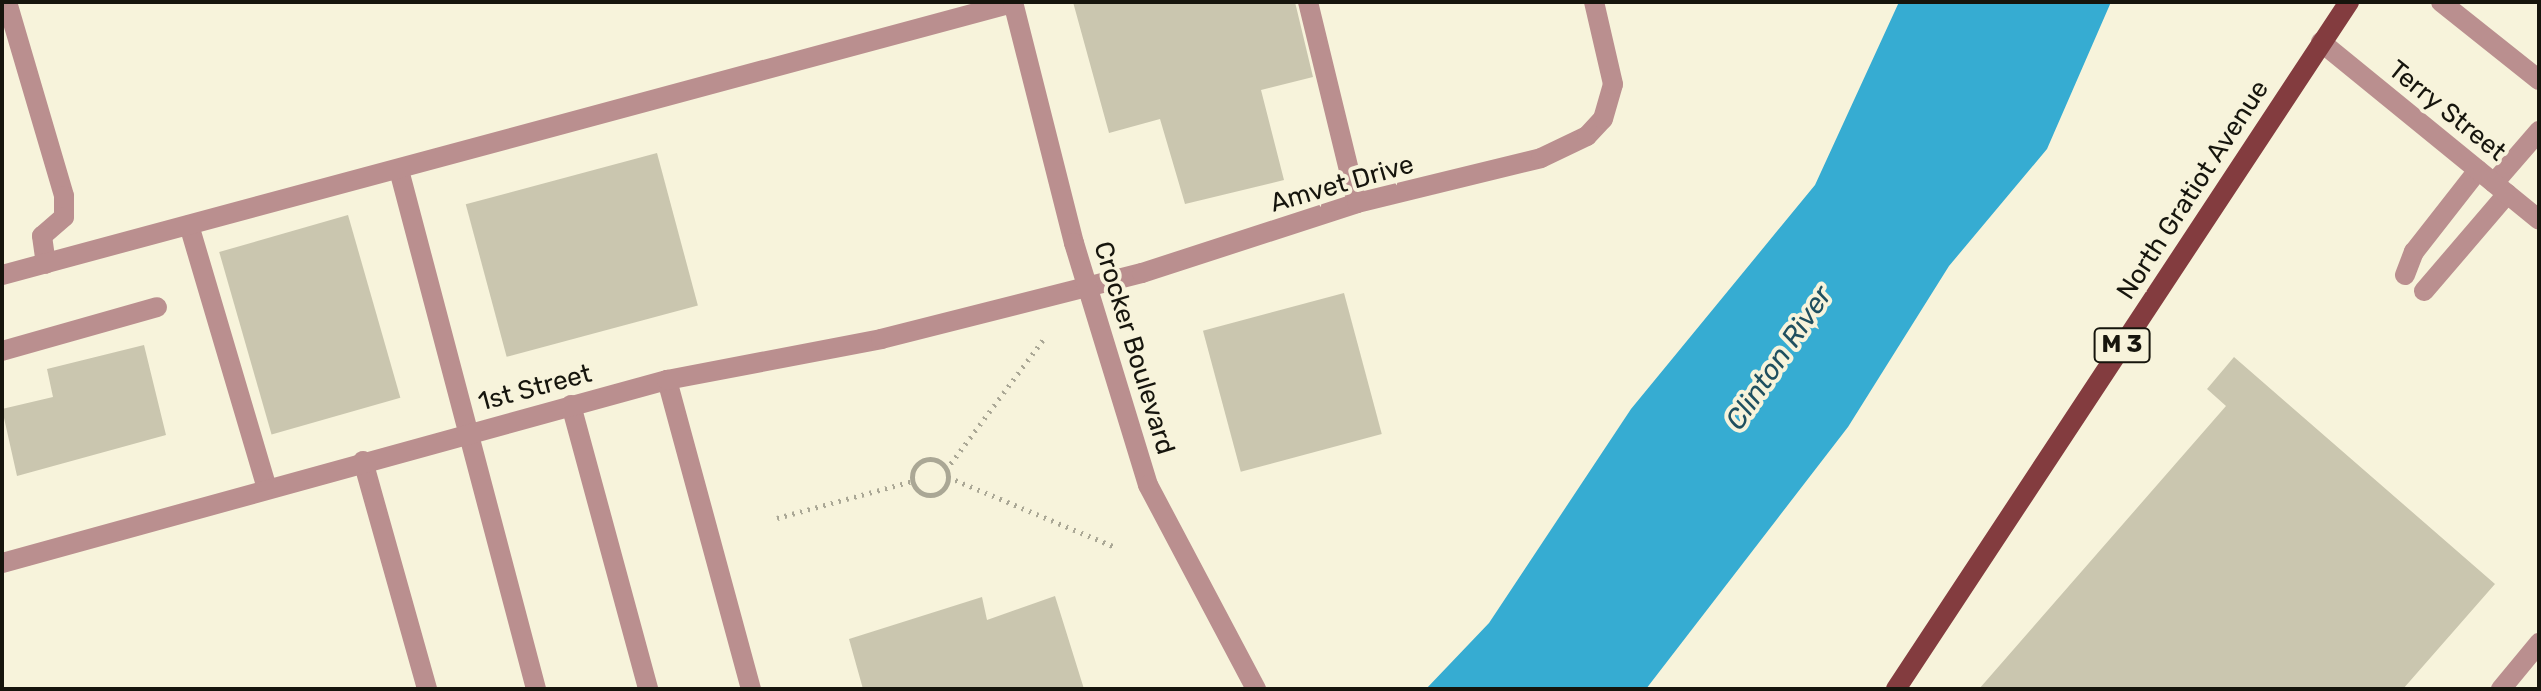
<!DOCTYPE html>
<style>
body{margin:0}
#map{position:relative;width:2541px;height:691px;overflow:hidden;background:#f7f3db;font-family:Rubik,sans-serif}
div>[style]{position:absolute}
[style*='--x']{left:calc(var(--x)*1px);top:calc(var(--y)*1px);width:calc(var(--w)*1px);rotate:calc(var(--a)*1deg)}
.water>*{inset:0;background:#36acd2}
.building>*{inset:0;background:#cac6af;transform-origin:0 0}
.path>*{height:5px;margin-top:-2.5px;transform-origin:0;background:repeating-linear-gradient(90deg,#aaa795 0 2px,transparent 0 8px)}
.path>.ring{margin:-2.5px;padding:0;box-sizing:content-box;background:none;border:5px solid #aaa795;border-radius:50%}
.service>*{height:20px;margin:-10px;padding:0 10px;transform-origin:10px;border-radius:10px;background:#ba8f8f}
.minor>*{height:20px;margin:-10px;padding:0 10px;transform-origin:10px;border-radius:10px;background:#ba8f8f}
.tertiary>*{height:20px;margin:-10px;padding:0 10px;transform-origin:10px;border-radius:10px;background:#ba8f8f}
.primary>*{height:20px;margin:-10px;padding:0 10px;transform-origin:10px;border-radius:10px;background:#833c3f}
span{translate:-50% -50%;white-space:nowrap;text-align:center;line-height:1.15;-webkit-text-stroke:8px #f7f3db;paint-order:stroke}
.shield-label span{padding:2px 6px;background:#f7f3db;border:2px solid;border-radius:6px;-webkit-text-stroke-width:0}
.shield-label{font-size:24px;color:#16150d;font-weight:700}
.street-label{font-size:26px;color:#16150d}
.water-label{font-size:28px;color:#1f4f5f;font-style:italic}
.frame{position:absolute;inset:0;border:4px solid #16150d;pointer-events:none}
</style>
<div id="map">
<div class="water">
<i style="clip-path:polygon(1899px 2px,2111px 2px,2047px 149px,1949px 266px,1848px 427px,1646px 689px,1426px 689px,1489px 623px,1631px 409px,1815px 185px)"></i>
</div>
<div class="building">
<i style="clip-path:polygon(1073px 2px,1295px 2px,1313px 77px,1261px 90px,1284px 180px,1185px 204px,1160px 119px,1109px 133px)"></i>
<i style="left:657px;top:153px;width:158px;height:198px;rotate:75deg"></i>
<i style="left:348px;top:215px;width:190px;height:134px;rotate:74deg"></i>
<i style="left:1344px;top:293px;width:146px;height:146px;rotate:75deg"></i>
<i style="clip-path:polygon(144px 345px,166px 435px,17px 476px,2px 409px,53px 397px,47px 369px)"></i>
<i style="clip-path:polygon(2234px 357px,2495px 584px,2403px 689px,1979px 689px,2226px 406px,2207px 389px)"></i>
<i style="clip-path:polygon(1055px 596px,1084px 689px,863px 689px,849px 639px,982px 597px,987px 620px)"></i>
</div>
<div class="path">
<i class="ring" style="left:912px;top:459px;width:31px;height:31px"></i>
<i style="--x:946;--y:470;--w:166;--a:-53.3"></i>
<i style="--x:948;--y:477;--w:181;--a:22.7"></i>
<i style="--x:777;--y:518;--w:140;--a:-15.3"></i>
</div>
<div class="service">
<i style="--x:7;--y:2;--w:202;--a:73.6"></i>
<i style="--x:64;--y:196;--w:21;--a:90"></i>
<i style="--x:64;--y:217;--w:29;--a:139"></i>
<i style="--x:42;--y:236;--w:28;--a:82"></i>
<i style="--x:1308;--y:2;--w:207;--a:76.3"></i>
<i style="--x:2441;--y:2;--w:125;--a:38.5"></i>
<i style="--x:399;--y:170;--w:537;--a:75.21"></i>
<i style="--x:2494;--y:183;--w:69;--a:-49.1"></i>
<i style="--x:189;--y:225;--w:274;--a:73.5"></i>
<i style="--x:2;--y:275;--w:1047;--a:-15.06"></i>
<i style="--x:2405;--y:275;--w:25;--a:-69"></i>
<i style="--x:2414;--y:252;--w:104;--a:-52"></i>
<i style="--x:2424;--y:291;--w:128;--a:-49.4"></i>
<i style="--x:2;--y:351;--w:161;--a:-15.8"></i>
<i style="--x:667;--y:380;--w:320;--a:74.8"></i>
<i style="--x:571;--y:405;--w:294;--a:74.8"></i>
<i style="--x:363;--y:461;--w:237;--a:74.3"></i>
</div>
<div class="minor">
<i style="--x:2321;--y:42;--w:281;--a:39.2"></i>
<i style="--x:2;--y:563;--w:690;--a:-15.39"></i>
<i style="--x:667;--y:380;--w:218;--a:-10.8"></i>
<i style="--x:881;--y:339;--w:269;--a:-14.2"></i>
<i style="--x:1142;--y:273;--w:226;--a:-18"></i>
<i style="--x:1357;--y:203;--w:189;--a:-13.7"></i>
<i style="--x:1541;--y:158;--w:51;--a:-25.6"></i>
<i style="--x:1587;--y:136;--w:23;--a:-47"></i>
<i style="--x:1603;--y:119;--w:36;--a:-74"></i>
<i style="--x:1613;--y:84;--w:84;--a:-103"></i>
</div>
<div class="tertiary">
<i style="--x:1013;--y:2;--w:249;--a:75.8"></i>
<i style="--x:1074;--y:243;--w:253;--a:73"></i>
<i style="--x:1148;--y:485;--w:231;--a:62.1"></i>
<i style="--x:2501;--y:689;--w:60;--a:-50.4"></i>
</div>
<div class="primary">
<i style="--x:1896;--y:689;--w:823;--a:-56.6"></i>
</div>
<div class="shield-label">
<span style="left:2122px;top:345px">M 3</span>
</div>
<div class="street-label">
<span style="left:2447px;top:111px;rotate:39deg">Terry Street</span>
<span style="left:1342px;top:184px;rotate:-16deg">Amvet Drive</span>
<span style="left:2193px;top:190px;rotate:-57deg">North Gratiot Avenue</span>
<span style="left:1134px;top:348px;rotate:73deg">Crocker Boulevard</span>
<span style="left:535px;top:388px;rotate:-15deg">1st Street</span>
</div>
<div class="water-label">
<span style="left:1779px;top:358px;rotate:-56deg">Clinton River</span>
</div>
<div class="frame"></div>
</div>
